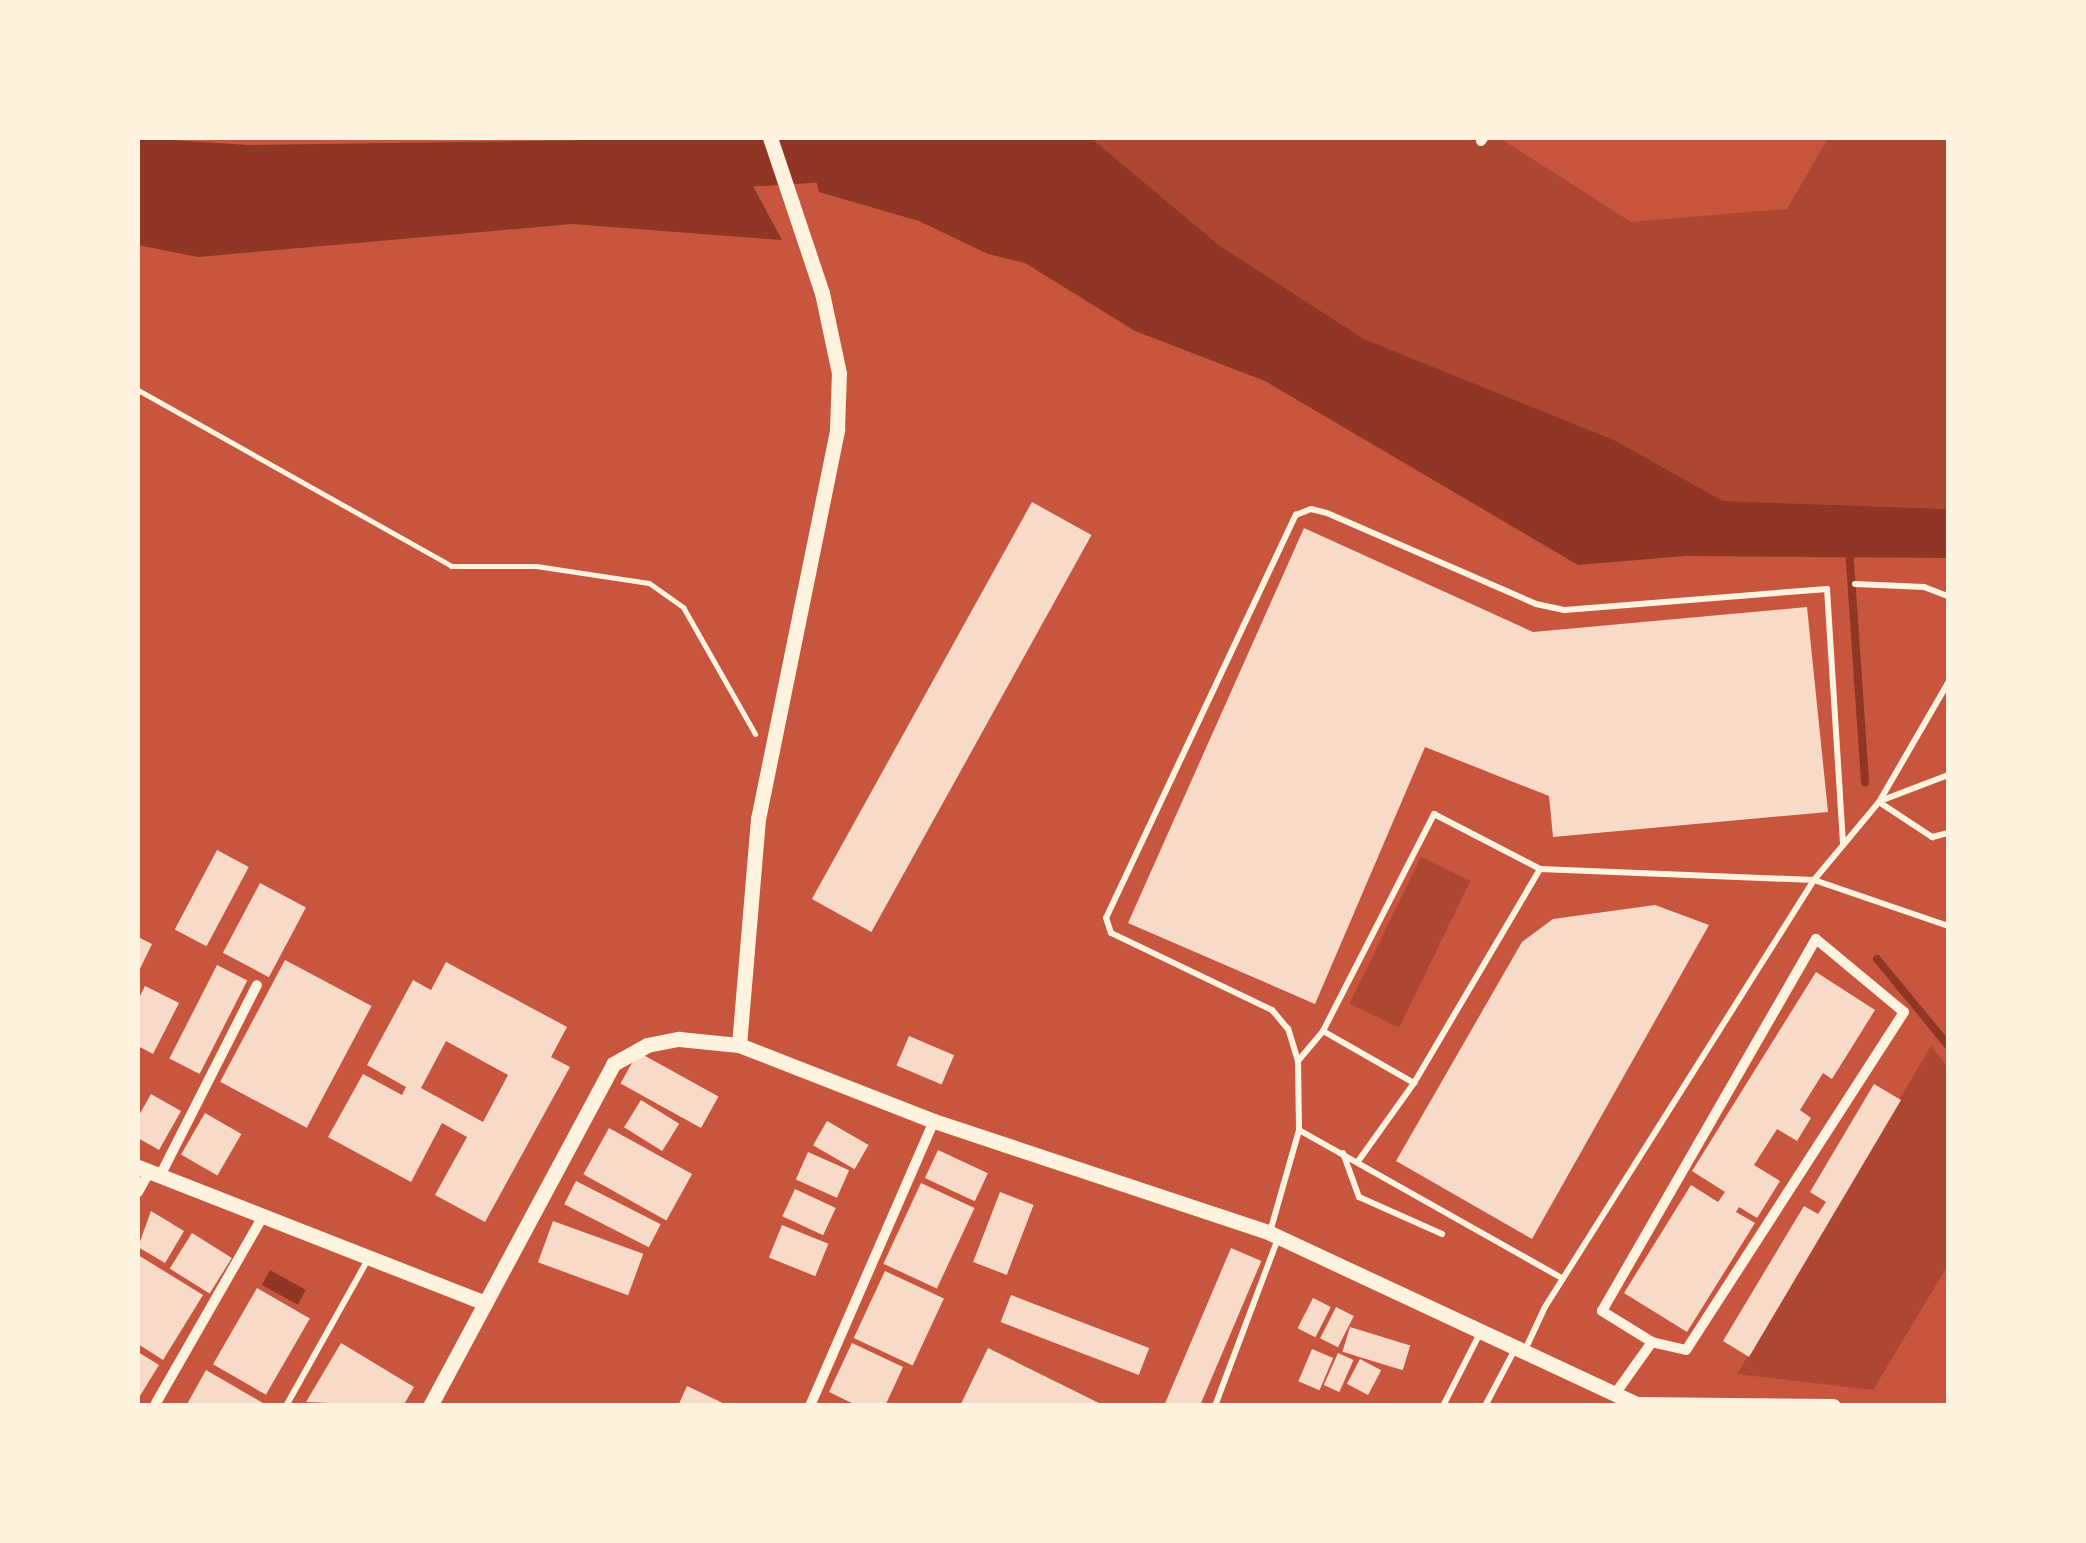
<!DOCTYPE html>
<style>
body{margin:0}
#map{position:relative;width:2086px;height:1543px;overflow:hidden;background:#c8553d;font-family:"Space Grotesk",sans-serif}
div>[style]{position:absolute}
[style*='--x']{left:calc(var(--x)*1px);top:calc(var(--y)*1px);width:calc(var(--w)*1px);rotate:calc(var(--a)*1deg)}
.green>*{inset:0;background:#ae4732;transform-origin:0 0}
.water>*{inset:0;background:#8f3625;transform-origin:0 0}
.stream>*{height:8px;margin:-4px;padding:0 4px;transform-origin:4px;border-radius:4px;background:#8f3625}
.river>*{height:48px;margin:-24px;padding:0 24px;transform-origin:24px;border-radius:24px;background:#8f3625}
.building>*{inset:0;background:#f7dbc8;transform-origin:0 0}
.path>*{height:5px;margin:-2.5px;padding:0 2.5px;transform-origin:2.5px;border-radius:2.5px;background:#fff3e0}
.service>*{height:6px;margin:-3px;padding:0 3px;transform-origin:3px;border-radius:3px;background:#fff3e0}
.minor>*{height:10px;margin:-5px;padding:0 5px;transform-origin:5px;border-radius:5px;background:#fff3e0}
.tertiary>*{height:15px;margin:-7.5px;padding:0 7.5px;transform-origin:7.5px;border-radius:7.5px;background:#fff3e0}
span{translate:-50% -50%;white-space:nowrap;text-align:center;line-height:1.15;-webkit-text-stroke:10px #fff3e0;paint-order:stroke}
.frame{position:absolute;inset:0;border:140px solid #fff3e0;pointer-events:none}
</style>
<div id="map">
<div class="green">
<i style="clip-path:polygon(1091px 138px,1500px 138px,1631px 222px,1787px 209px,1828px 138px,1948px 138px,1948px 509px,1723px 501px,1614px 440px,1364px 339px,1220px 246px)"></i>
<i style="left:1421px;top:857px;width:55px;height:163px;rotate:26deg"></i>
<i style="clip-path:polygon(1931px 1046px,1948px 1067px,1948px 1265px,1873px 1390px,1737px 1374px)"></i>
</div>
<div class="water">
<i style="clip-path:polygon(138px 138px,248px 145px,727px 138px,782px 240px,572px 224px,198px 257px,138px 245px)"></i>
<i style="clip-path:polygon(826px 138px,1091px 138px,1220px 246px,1364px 339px,1614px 440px,1723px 501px,1948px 509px,1948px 558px,1685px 556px,1578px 565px,1265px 381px,1135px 331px,1025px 263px,988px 254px,919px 221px,819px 192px,807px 144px)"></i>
<i style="left:270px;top:1270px;width:41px;height:17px;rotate:29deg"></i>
</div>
<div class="stream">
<i style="--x:1849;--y:547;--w:236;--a:86.1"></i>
<i style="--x:1877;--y:959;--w:112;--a:50.5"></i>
</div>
<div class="river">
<i style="--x:678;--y:167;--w:197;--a:-3.5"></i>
</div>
<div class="building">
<i style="left:1032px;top:502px;width:68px;height:454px;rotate:29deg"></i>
<i style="clip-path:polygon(1304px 528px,1533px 632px,1807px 607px,1828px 812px,1553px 837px,1549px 796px,1425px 747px,1315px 1004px,1128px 923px)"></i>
<i style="left:217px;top:850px;width:36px;height:90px;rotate:28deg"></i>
<i style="left:260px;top:883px;width:52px;height:79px;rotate:28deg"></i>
<i style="clip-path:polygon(1655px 905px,1709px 925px,1532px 1239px,1396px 1161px,1522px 942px,1553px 919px)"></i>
<i style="clip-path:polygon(138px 937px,152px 944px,138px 973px)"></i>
<i style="left:285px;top:960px;width:98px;height:138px;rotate:28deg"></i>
<i style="clip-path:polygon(evenodd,446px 962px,567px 1027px,551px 1057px,570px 1067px,485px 1222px,435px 1195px,467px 1137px,442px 1123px,411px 1182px,328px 1137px,363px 1074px,402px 1095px,406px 1087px,367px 1065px,413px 980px,431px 990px,446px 962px,446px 1041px,508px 1075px,483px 1122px,421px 1088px,446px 1041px)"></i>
<i style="left:217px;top:965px;width:34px;height:105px;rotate:27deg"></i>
<i style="clip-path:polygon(1816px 972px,1875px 1010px,1832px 1079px,1823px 1073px,1800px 1110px,1811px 1118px,1797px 1141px,1777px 1129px,1754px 1165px,1780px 1181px,1757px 1218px,1739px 1207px,1736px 1212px,1755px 1223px,1687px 1332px,1624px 1293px,1691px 1185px,1718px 1202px,1725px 1192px,1692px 1171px)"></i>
<i style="clip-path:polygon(145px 986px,179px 1003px,153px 1054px,138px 1046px,138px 1000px)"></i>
<i style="left:909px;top:1036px;width:49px;height:32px;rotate:23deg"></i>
<i style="left:638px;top:1052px;width:92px;height:36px;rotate:29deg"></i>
<i style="clip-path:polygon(1874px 1084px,1901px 1100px,1749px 1357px,1723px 1341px,1804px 1206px,1818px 1214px,1826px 1202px,1810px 1192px)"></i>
<i style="clip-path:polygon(151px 1094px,181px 1111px,159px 1150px,138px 1138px,138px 1117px)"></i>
<i style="left:641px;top:1100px;width:45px;height:32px;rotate:32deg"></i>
<i style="left:205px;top:1113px;width:42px;height:48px;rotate:30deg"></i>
<i style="left:827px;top:1121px;width:48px;height:28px;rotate:30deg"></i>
<i style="left:609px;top:1128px;width:95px;height:53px;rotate:29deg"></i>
<i style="left:938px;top:1150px;width:55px;height:31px;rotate:25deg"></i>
<i style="left:808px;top:1152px;width:45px;height:30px;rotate:24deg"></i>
<i style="left:576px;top:1181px;width:95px;height:26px;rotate:27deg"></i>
<i style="left:921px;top:1183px;width:59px;height:89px;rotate:25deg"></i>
<i style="left:795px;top:1189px;width:45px;height:30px;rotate:25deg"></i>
<i style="left:1000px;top:1192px;width:36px;height:75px;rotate:21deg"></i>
<i style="clip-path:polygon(151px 1211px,184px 1231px,165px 1263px,138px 1247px)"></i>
<i style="left:553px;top:1221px;width:96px;height:44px;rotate:20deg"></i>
<i style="left:782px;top:1225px;width:50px;height:35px;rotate:22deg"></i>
<i style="left:192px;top:1233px;width:47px;height:42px;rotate:32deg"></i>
<i style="left:1231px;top:1248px;width:33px;height:172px;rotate:23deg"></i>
<i style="clip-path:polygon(138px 1255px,203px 1295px,163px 1360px,138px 1344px)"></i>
<i style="left:885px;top:1271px;width:65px;height:74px;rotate:25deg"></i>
<i style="left:257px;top:1288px;width:61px;height:88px;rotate:30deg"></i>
<i style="left:1011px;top:1295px;width:148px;height:29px;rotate:21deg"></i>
<i style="left:1313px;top:1298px;width:20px;height:34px;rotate:27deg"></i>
<i style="left:1336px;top:1307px;width:20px;height:35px;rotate:27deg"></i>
<i style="left:1350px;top:1327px;width:63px;height:26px;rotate:17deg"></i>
<i style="clip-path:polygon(341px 1343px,414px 1387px,403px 1406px,306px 1402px)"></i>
<i style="clip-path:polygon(852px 1343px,903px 1367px,885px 1406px,858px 1406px,829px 1392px)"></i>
<i style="clip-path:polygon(988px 1348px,1105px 1406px,960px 1406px)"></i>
<i style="left:1312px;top:1349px;width:23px;height:35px;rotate:23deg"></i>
<i style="clip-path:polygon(138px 1352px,159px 1365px,138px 1399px)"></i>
<i style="left:1338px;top:1353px;width:17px;height:35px;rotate:24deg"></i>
<i style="left:1360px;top:1359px;width:24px;height:28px;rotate:28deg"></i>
<i style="clip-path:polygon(206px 1370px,268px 1406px,186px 1406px)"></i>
<i style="clip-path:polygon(687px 1386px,729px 1406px,678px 1406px)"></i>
</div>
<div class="path">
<i style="--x:138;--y:390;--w:359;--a:29.3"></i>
<i style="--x:451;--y:566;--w:85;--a:0"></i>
<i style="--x:536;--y:566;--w:114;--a:8.6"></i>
<i style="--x:649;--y:583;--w:42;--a:35.2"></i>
<i style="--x:683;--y:607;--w:146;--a:60.4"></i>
</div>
<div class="service">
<i style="--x:1855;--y:584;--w:69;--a:2.5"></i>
<i style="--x:1924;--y:587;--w:26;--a:21"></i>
<i style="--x:1880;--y:801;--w:73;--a:-20.9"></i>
<i style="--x:1879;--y:802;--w:64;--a:33.4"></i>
<i style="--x:1932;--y:837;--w:16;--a:-14"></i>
<i style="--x:1323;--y:1031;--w:105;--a:29.7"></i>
<i style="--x:1298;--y:1061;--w:39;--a:-50"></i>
<i style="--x:1323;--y:1031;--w:244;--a:-62.9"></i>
<i style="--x:1434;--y:814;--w:119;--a:27.4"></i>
<i style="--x:1540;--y:869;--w:274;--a:2.3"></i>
<i style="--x:1814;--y:880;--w:142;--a:18.9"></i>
<i style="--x:1299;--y:1130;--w:303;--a:29.4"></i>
<i style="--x:1343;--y:1153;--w:47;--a:70"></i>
<i style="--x:1359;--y:1197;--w:91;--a:24"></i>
<i style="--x:1359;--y:1160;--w:95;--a:-54.5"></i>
<i style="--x:1414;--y:1083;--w:248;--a:-59.5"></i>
<i style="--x:1270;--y:1232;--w:106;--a:-74.1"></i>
<i style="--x:1299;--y:1130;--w:69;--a:-90.8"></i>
<i style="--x:1298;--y:1061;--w:34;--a:-107"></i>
<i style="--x:1288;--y:1029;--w:25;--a:-130"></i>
<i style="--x:1272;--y:1010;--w:178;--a:-154.4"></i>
<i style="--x:1111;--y:933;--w:16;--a:-108"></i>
<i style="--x:1106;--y:918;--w:446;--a:-64.8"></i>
<i style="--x:1296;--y:515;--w:16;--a:-22"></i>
<i style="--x:1311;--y:509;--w:16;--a:14"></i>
<i style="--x:1327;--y:513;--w:228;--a:23.5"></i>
<i style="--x:1536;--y:604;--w:30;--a:12"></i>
<i style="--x:1565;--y:610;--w:263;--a:-4.6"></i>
<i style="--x:1827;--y:589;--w:256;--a:86.4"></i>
<i style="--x:1525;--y:1350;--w:47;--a:-65.1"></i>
<i style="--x:1545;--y:1307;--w:505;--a:-57.79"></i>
<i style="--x:1814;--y:880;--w:102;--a:-50.2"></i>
<i style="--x:1879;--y:802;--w:138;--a:-59.9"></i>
<i style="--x:286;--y:1406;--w:168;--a:-60.8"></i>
<i style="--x:1215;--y:1406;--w:179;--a:-69.4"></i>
<i style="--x:1443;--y:1406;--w:84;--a:-63.1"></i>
<i style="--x:1485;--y:1406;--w:64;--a:-62.2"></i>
</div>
<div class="minor">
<i style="--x:1481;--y:141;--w:4;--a:-56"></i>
<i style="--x:1816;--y:939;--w:114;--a:39.7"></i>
<i style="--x:1904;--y:1012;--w:402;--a:122.8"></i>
<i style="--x:1686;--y:1350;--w:35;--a:-167"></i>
<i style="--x:1652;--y:1342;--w:59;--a:-148.2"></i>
<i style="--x:1602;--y:1311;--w:429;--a:-60.1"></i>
<i style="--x:160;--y:1176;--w:214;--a:-63.1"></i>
<i style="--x:138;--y:1192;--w:23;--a:-61"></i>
<i style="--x:1615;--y:1394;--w:64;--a:-54.6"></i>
<i style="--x:156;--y:1403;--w:215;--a:-60.2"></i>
<i style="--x:810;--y:1406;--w:311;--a:-66.5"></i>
</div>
<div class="tertiary">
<i style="--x:739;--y:1045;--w:227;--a:-85.2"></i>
<i style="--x:758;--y:819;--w:398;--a:-78.5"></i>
<i style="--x:837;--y:429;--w:56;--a:-88"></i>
<i style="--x:839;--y:373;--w:82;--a:-102"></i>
<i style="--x:822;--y:293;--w:163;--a:-108.5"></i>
<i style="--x:138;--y:1167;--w:373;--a:21.4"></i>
<i style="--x:430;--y:1406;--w:388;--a:-61.8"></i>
<i style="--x:613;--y:1064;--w:39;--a:-29"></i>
<i style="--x:647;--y:1045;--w:33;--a:-11"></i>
<i style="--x:679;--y:1039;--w:60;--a:5.7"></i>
<i style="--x:739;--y:1045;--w:209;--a:21.3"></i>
<i style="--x:934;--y:1121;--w:354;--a:18.4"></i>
<i style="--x:1270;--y:1233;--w:404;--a:25"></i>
<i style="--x:1636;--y:1404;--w:197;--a:0.6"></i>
</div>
<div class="frame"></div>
</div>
